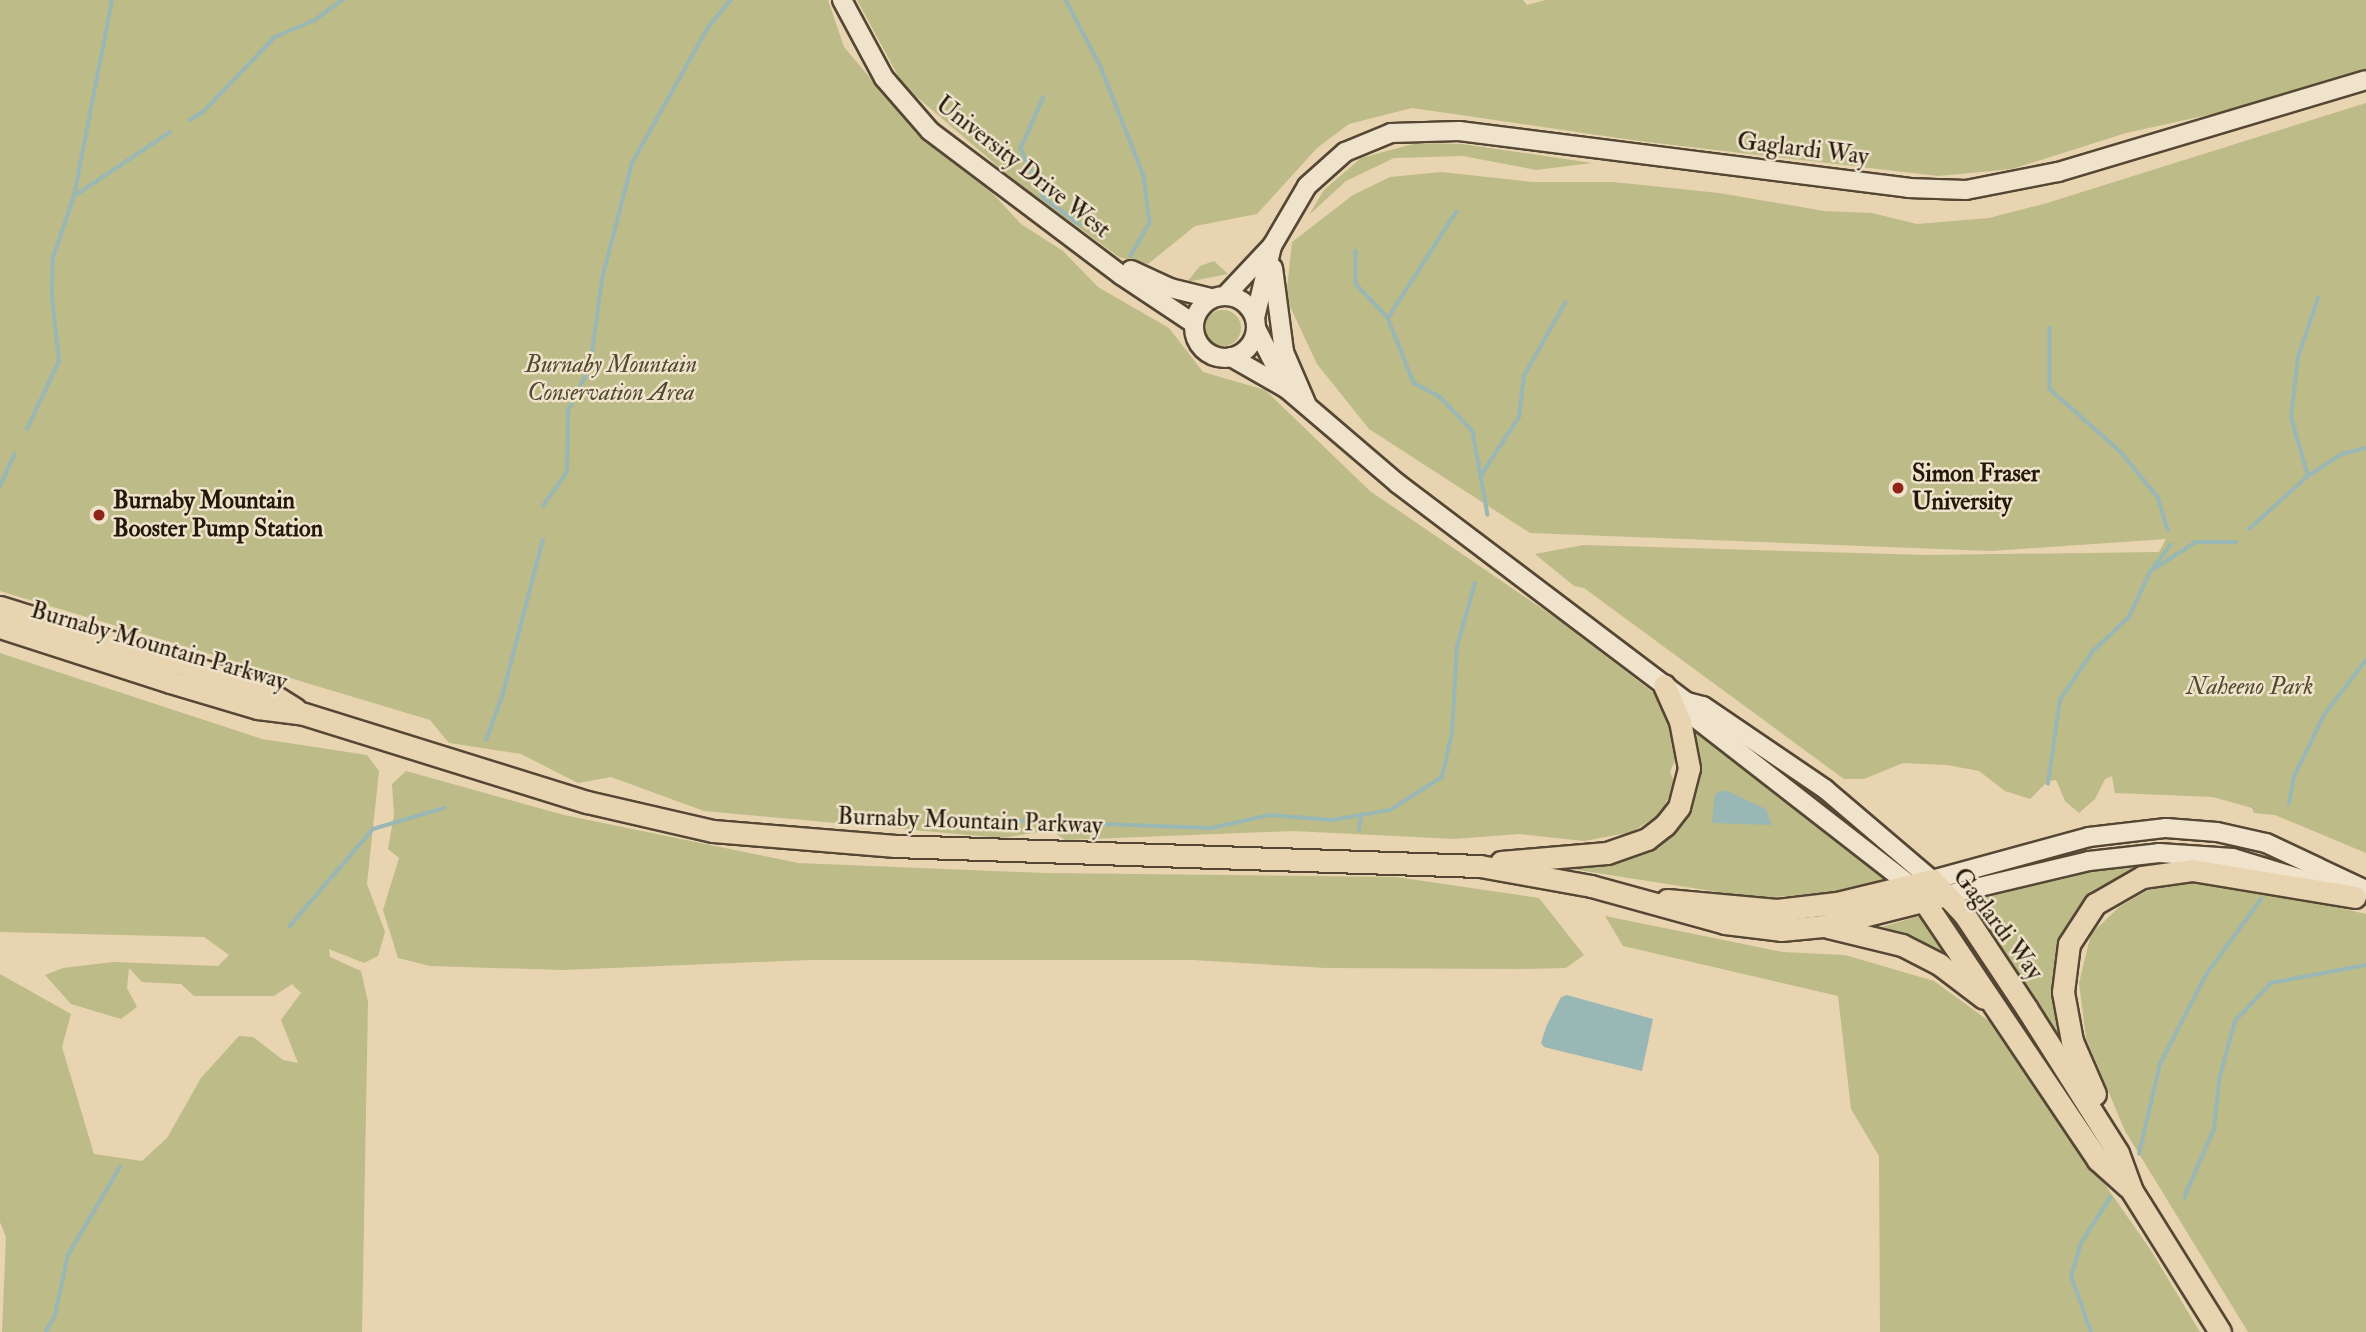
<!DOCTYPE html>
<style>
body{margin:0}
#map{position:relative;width:2366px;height:1332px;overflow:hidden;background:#e8d4b1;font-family:"IM FELL Double Pica",serif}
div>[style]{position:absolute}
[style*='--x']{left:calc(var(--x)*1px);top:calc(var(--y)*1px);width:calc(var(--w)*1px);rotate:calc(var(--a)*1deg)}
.green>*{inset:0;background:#bdbb87}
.round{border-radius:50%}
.water>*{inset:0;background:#99b7b4}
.stream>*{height:3.5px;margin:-1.75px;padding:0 1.75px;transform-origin:1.75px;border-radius:1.75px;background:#99b7b4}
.roads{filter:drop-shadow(2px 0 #554734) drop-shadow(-2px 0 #554734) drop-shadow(0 2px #554734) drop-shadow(0 -2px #554734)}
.minor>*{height:18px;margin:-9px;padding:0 9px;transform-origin:9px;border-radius:9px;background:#f0e3cc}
.minor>.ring{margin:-9px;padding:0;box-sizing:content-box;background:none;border:18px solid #f0e3cc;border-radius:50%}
.major>*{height:21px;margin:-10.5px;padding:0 10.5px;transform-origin:10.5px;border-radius:10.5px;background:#e8d4b1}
.dots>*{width:19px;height:19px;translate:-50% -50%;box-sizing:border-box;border:4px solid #f0e3cc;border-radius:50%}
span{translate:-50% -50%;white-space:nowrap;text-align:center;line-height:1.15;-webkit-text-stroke:5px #f0e3cc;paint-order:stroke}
.street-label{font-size:24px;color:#24180a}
.park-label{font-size:24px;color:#524930;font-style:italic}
.poi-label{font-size:24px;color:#24180a;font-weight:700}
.left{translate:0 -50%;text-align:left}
</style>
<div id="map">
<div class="green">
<i style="clip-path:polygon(0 0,828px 0,844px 47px,899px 112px,970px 169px,1021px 224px,1063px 251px,1098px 287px,1169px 328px,1203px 372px,1265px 390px,1370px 491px,1563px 623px,1660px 698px,1672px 718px,1677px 756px,1670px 772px,1675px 784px,1661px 813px,1632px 832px,1584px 841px,1519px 834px,1454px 839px,1293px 831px,1065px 840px,1051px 830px,1002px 838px,704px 811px,611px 777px,578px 783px,521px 754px,449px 743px,430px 720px,0 591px)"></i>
<i style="clip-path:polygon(857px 0,1523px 0,1527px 5px,1546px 0,2366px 0,2366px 71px,2235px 109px,2126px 133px,2012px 169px,1938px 176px,1639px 141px,1412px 108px,1349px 124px,1317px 148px,1257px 214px,1195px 226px,1148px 264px,1119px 257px,1015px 181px,903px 85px)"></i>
<i style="clip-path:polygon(2366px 103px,2366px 853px,2275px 815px,2254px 813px,2252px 808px,2213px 797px,2115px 793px,2112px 776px,2105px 779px,2095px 799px,2079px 813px,2065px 801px,2056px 780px,2048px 781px,2030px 799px,2005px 791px,1979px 771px,1947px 765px,1903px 763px,1864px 779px,1844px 779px,1584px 588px,1574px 586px,1535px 554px,1584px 545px,1926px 555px,2159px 552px,2166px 539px,1991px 551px,1530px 533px,1369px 429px,1317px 364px,1286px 298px,1292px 242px,1353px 195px,1390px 177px,1441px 172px,1532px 182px,1613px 182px,1719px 193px,1824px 211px,1872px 213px,1917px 224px,1989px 218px,2047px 203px)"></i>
<i style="clip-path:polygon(1417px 143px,1462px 144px,1592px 163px,1536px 170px,1463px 156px,1394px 158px,1346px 181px,1309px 215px,1324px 190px,1361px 158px)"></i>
<i style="clip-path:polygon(1214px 261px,1228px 274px,1187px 282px,1200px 266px)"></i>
<i class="round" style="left:1205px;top:310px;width:36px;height:36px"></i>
<i style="clip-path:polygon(0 653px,262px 739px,367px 755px,379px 771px,367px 884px,385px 932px,378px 956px,364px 963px,329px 949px,330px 957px,361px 971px,368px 1002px,362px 1332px,2px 1332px,6px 1237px,0 1222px,0 974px,71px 1014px,62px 1047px,94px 1154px,142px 1161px,167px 1138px,201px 1078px,239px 1036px,253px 1037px,283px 1060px,298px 1063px,281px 1020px,301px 993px,292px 984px,274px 996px,194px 996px,181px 984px,142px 982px,129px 968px,127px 988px,137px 1007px,121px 1019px,71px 1004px,45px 975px,63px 968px,113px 962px,218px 966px,229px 955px,204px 937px,0 932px)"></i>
<i style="clip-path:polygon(1688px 726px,1818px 823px,1884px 876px,1883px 881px,1819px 894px,1756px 898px,1540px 864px,1578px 861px,1678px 814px)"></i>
<i style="clip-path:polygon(406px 771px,564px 815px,798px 863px,1044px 873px,1396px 877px,1539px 898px,1584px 955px,1566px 968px,1520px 969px,1326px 968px,1193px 960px,809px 960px,563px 970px,430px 966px,398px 958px,383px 910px,399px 858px,388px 849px,394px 815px,392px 784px)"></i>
<i style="clip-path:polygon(2176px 861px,2176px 864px,2117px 879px,2081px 907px,2063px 1045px,1971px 903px,1980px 897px,2085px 871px)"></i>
<i style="clip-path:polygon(2220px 881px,2366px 914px,2366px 1332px,2248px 1332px,2125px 1131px,2086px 1038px,2079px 983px,2091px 934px,2119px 907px,2159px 884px)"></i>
<i style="clip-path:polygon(1605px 916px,1783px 952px,1845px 955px,1934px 981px,1993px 1024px,2150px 1249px,2200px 1332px,1880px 1332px,1879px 1156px,1851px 1109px,1838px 996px,1623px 946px)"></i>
<i style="clip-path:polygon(1919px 916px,1955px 962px,1875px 929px)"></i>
</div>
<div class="water">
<i style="clip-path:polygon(1725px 790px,1766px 809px,1772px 825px,1712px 823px,1715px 794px)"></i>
<i style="clip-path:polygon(1567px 995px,1653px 1019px,1642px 1071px,1544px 1047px,1541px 1043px,1546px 1027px,1561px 997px)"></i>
</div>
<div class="stream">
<i style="--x:1066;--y:0;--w:76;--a:62.4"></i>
<i style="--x:1101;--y:67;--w:117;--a:68.5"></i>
<i style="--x:1144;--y:176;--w:47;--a:82.7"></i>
<i style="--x:1150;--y:223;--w:38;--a:120"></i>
<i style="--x:1044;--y:97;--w:57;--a:113.9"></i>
<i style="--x:1021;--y:149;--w:54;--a:64.9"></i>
<i style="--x:1044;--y:198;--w:44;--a:36.6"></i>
<i style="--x:190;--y:120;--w:15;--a:-32"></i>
<i style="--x:203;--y:112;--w:104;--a:-46.2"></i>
<i style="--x:275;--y:37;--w:43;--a:-23"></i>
<i style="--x:315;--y:20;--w:34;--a:-36"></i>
<i style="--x:76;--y:195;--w:113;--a:-33.8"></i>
<i style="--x:1356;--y:251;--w:33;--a:90"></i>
<i style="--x:1356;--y:284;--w:47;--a:46.7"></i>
<i style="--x:1388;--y:318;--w:70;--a:68.2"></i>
<i style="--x:1414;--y:383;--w:30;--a:28"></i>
<i style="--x:1440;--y:397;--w:47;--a:45.9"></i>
<i style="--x:1473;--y:431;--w:85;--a:79.9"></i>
<i style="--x:1388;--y:318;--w:126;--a:-57.3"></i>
<i style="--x:2050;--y:328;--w:61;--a:90"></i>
<i style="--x:2050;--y:389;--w:95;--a:41.6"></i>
<i style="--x:2121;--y:452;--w:58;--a:50.6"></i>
<i style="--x:2158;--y:497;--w:34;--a:73"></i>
<i style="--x:27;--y:429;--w:75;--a:-64.8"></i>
<i style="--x:59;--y:361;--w:64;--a:-96.2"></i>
<i style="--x:52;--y:297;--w:39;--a:-89"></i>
<i style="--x:53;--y:258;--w:65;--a:-71.3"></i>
<i style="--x:74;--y:196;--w:200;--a:-79"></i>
<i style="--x:2308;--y:476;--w:60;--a:-106.3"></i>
<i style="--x:2291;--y:418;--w:61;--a:-83.5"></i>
<i style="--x:2298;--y:357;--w:62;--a:-71.3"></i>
<i style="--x:1480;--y:477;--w:72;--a:-57"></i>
<i style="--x:1519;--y:417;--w:41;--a:-83"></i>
<i style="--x:1524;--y:376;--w:84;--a:-60.7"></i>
<i style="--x:0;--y:486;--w:35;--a:-65"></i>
<i style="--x:543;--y:506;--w:42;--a:-54.8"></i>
<i style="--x:567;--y:472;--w:61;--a:-89.1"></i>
<i style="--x:568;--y:411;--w:49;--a:-63.4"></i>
<i style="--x:590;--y:367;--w:89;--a:-82.2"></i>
<i style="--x:602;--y:279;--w:120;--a:-75.5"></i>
<i style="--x:632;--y:163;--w:157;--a:-60.7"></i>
<i style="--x:709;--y:26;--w:34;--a:-50"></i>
<i style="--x:2249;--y:529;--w:79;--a:-41.9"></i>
<i style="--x:2308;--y:476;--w:40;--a:-32.9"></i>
<i style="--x:2342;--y:454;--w:25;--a:-14"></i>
<i style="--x:2152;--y:570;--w:52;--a:-32.5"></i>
<i style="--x:2196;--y:542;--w:40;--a:0"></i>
<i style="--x:486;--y:740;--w:46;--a:-69.6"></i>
<i style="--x:502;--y:697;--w:162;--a:-75.4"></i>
<i style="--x:2048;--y:784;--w:85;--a:-81.9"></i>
<i style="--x:2060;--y:700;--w:59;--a:-56"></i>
<i style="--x:2093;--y:651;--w:50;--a:-43.4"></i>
<i style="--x:2129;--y:617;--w:50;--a:-65"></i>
<i style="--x:2150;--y:572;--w:34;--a:-53"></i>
<i style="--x:2289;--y:804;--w:27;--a:-80"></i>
<i style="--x:2294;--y:777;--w:69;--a:-64.2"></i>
<i style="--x:2324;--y:715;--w:69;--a:-52.6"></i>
<i style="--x:938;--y:818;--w:273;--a:2.1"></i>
<i style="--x:1211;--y:828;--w:60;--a:-12.4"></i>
<i style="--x:1270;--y:815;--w:62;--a:4.6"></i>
<i style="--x:1332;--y:820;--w:59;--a:-9.8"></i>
<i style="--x:1390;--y:810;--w:62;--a:-32.4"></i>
<i style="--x:1442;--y:777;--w:45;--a:-77.2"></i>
<i style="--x:1452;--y:733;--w:86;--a:-86.7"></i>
<i style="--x:1457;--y:647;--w:66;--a:-74.3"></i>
<i style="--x:1359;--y:830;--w:15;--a:-82"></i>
<i style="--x:289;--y:927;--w:129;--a:-49.4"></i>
<i style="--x:373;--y:829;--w:74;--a:-16.5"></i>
<i style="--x:2139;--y:1154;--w:92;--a:-76.9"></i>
<i style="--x:2160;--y:1064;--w:100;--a:-62.7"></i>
<i style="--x:2206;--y:975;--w:94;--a:-54.1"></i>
<i style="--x:2184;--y:1198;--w:75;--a:-66.5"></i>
<i style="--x:2214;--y:1129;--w:49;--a:-84.2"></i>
<i style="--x:2219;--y:1080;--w:61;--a:-74.8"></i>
<i style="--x:2235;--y:1021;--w:52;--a:-46.5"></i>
<i style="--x:2271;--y:983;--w:97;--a:-10.7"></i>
<i style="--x:46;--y:1332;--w:19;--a:-62"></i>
<i style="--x:55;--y:1315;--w:61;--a:-77.8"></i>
<i style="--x:68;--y:1255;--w:102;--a:-59.4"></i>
<i style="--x:2091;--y:1332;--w:59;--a:-109.7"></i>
<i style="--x:2071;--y:1276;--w:34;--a:-73"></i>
<i style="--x:2081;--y:1243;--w:54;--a:-57.2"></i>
</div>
<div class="roads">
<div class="minor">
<i style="--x:842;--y:0;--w:89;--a:61.7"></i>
<i style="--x:884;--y:78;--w:70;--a:49"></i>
<i style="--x:930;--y:131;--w:239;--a:37"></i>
<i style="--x:1121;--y:275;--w:87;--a:33.7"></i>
<i style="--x:1273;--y:268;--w:85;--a:82.5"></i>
<i style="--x:1284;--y:352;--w:56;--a:66.7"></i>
<i style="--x:1131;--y:270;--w:43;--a:24.8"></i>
<i style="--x:1170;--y:288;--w:42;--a:13.7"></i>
<i class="ring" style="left:1194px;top:296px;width:44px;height:44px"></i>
<i style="--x:1225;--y:296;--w:69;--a:-46.8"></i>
<i style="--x:1255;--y:318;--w:74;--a:-76.7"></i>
<i style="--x:1272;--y:246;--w:69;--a:-59.7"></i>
<i style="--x:1307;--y:186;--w:51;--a:-41.8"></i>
<i style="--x:1345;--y:152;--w:50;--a:-22.4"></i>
<i style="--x:1391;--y:133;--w:68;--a:-1.7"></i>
<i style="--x:1459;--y:131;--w:453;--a:7.2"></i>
<i style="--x:1908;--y:188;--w:58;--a:2"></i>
<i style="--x:1966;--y:190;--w:94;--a:-11.1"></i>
<i style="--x:2058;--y:172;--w:321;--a:-16.6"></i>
<i style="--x:1256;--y:328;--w:68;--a:63.1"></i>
<i style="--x:1231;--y:357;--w:64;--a:29.7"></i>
<i style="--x:1287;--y:389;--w:145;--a:40.5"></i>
<i style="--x:1397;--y:483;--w:363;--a:37.1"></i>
<i style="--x:1687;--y:702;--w:16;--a:14"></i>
<i style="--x:1703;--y:706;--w:148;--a:34.2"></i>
<i style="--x:1825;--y:789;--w:140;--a:40.4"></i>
<i style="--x:1932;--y:880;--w:163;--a:-15.3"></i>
<i style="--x:2089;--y:837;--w:78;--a:-6.7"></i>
<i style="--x:2166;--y:828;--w:51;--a:4.5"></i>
<i style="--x:2217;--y:832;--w:50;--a:12.7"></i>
<i style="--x:2266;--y:843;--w:110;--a:25.2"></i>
<i style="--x:1687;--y:702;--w:17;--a:65"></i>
<i style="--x:1694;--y:717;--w:275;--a:37.9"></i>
<i style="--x:1946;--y:895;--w:147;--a:-13.4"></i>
<i style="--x:2089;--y:861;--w:70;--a:-6.5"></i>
<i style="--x:2159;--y:853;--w:74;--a:3.9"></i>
<i style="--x:2233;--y:858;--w:99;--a:17"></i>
</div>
<div class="major">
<i style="--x:0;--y:607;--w:278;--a:17.4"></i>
<i style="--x:265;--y:690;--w:36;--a:32"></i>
<i style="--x:0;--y:627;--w:179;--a:17.9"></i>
<i style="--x:170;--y:682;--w:92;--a:16.5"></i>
<i style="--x:258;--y:708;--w:46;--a:7.4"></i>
<i style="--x:304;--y:714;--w:296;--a:17.3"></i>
<i style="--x:587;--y:802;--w:129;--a:13"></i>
<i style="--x:713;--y:831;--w:183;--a:4.7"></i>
<i style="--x:895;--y:846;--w:585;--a:1.96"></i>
<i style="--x:1480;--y:866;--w:113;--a:10.2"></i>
<i style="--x:1591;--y:886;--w:139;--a:15.4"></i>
<i style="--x:1725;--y:923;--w:56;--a:7.1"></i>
<i style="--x:1781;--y:930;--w:42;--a:-5.4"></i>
<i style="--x:1823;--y:926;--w:127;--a:-14.1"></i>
<i style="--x:1501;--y:862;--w:106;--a:-4.9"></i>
<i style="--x:1607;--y:853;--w:42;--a:-19.3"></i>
<i style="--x:1647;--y:839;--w:23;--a:-38"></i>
<i style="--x:1665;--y:825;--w:23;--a:-52"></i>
<i style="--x:1679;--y:807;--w:40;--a:-75.6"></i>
<i style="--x:1689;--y:768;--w:48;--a:-100.8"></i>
<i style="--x:1680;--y:721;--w:39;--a:-114"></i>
<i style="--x:1918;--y:892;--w:323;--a:56.1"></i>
<i style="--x:2098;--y:1160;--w:40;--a:42"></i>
<i style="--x:1667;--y:900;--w:110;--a:5.2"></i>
<i style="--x:1777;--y:910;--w:60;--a:-6.7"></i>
<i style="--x:1837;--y:903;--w:98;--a:-13.6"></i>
<i style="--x:1932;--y:880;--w:47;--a:46.7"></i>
<i style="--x:1964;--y:914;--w:114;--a:56.4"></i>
<i style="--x:2027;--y:1009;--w:170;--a:57.7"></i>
<i style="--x:2118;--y:1153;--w:40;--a:69.8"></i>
<i style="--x:2132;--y:1191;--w:166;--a:58"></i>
<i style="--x:1828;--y:927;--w:76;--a:13.7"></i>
<i style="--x:1902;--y:945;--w:42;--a:27.2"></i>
<i style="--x:1939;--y:964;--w:56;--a:37.1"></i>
<i style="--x:2095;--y:1094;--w:58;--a:-113.5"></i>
<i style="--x:2072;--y:1041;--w:50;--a:-100.4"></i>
<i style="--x:2063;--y:992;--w:48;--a:-82.9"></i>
<i style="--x:2069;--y:944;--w:48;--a:-57"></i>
<i style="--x:2095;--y:904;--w:54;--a:-29.9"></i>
<i style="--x:2142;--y:877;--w:50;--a:-8"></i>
<i style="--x:2192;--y:870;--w:165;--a:9.4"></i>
</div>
</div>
<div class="dots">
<i style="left:1898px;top:488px;background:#8f2418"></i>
<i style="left:99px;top:515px;background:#8f2418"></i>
</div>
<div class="street-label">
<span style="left:1803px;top:149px;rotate:7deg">Gaglardi Way</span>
<span style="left:1023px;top:167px;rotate:38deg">University Drive West</span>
<span style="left:159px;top:646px;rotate:16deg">Burnaby Mountain Parkway</span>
<span style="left:970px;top:821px;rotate:2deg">Burnaby Mountain Parkway</span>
<span style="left:1998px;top:924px;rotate:53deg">Gaglardi Way</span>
</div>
<div class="park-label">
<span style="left:611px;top:379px">Burnaby Mountain<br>Conservation Area</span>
<span style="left:2250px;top:687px">Naheeno Park</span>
</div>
<div class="poi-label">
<span class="left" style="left:1912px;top:488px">Simon Fraser<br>University</span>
<span class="left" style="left:113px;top:515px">Burnaby Mountain<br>Booster Pump Station</span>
</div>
</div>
